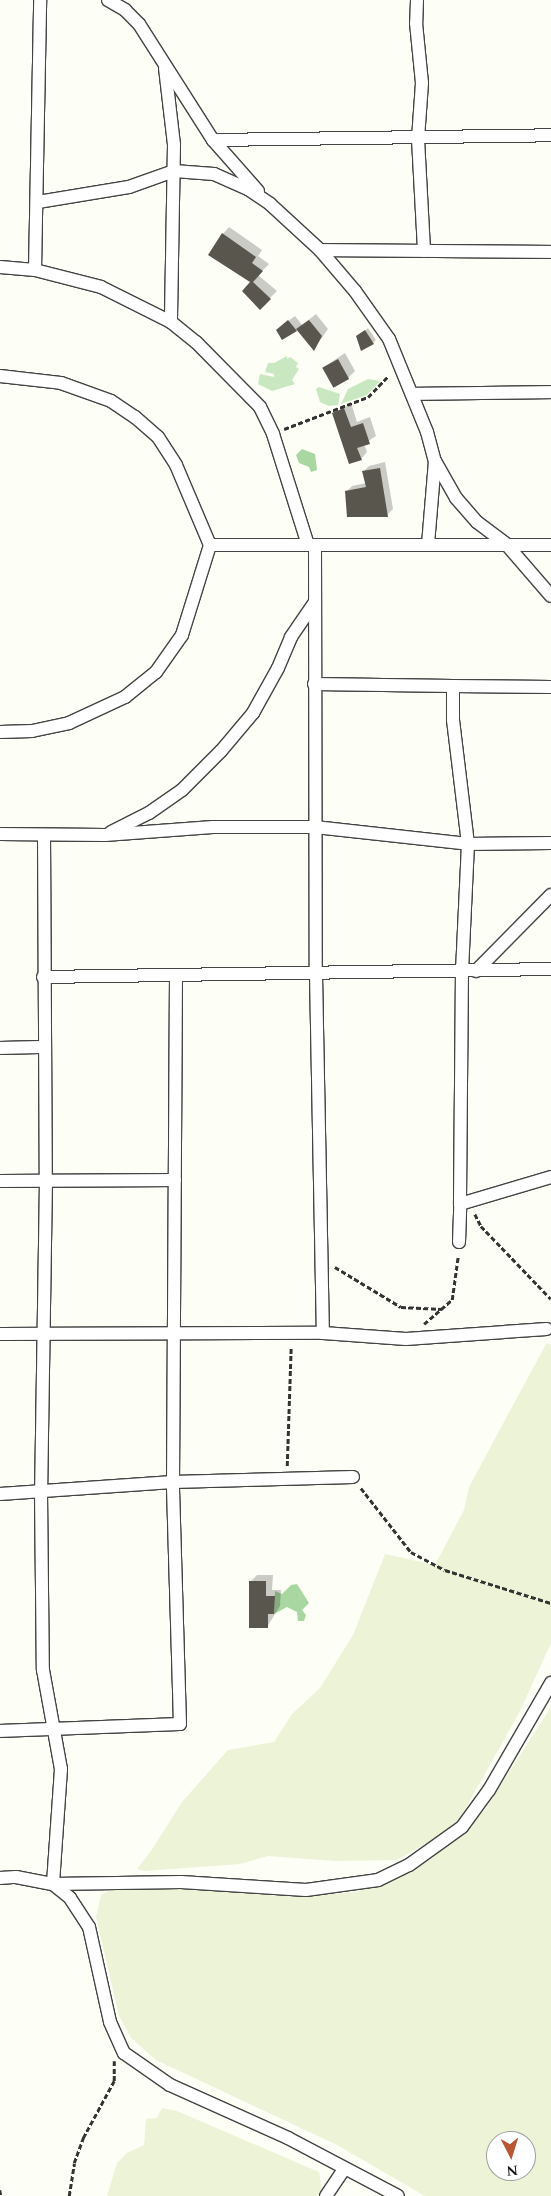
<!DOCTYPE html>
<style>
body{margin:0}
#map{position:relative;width:551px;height:2196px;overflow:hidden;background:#fdfef6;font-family:Spectral,serif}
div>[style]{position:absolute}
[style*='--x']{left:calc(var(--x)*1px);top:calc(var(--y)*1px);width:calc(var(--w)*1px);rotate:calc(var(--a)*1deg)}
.farmland>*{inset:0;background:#edf3d7}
.green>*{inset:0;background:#c9e7c1}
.forest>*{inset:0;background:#a8d7a1}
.shadow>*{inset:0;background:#0003}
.building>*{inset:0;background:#59564e;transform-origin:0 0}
.path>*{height:2.5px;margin-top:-1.25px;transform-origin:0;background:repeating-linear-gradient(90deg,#333 0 5px,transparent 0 7.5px)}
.roads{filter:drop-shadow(1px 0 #444) drop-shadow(-1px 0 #444) drop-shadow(0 1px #444) drop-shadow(0 -1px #444)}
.street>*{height:12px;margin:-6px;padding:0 6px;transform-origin:6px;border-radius:6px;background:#fff}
span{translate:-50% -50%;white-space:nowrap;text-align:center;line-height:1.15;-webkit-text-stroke:5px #fff;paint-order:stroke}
.north{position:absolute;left:486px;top:2131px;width:50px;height:50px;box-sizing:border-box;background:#fff;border:1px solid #a0a0a0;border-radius:50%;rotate:175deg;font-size:14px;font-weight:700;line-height:20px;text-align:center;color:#111}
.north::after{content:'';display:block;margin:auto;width:18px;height:22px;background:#b85532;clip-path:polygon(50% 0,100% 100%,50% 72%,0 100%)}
</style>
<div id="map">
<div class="farmland">
<i style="clip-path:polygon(546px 1344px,551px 1344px,551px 1643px,520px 1711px,459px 1820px,436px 1838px,397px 1860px,335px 1861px,268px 1856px,240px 1864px,144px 1871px,137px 1869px,151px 1851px,182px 1802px,228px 1750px,274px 1742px,292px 1714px,320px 1688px,353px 1635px,385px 1554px,435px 1565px,464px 1510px,469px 1487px)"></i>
<i style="clip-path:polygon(evenodd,551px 1707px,551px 2196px,425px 2196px,337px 2145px,156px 2060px,131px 2038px,119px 2016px,96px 1917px,101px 1895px,112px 1889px,154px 1887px,299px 1897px,355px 1892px,395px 1880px,430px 1860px,484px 1811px,551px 1707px,496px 2141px,526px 2141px,526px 2171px,496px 2171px,496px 2141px)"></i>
<i style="clip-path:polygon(162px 2108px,177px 2111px,319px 2172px,322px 2191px,319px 2196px,107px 2196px,117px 2163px,127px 2153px,144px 2145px,146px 2119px,157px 2118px)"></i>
</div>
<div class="green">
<i style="clip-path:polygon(287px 356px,287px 359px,290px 357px,298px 363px,296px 367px,299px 369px,292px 380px,295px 384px,272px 391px,258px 384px,260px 374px,274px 377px,274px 374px,265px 372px,268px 363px,274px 363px)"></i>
<i style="clip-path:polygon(368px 379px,380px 381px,367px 395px,341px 404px,348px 389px)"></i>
<i style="clip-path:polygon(319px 387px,340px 394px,338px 405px,329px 406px,320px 402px,316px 389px)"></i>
</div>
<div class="forest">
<i style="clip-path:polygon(302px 449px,315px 454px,317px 470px,311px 472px,309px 467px,299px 463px,296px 455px)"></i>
<i style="clip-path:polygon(297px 1584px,309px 1603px,302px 1610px,306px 1615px,304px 1621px,298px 1621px,297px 1612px,287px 1607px,274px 1614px,275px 1591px,282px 1594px,291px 1585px)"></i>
</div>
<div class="shadow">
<i style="clip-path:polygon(229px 227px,262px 250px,258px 256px,269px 264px,258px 275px,277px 291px,260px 308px,252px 282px,223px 234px)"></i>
<i style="clip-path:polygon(316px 314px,328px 329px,314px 349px,297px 329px,283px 338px,283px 325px,295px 316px,302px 325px)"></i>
<i style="clip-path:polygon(368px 328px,376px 340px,373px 343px,361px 334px)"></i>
<i style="clip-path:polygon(345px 353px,355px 371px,348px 378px,324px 367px)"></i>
<i style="clip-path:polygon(351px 403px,357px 422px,370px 417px,376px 436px,364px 444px,367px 452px,361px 459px,333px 414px)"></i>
<i style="clip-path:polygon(385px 462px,393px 509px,387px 515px,346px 492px,352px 486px,366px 483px,363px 472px,369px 466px)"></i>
<i style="clip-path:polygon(257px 1575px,273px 1575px,272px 1590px,281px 1590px,280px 1606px,267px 1627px,250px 1582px)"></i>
</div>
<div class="building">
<i style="clip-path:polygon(222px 233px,256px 257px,252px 263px,263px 271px,253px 282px,271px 299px,260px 310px,242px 291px,250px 282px,208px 255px)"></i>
<i style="clip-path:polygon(288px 320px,297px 331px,282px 340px,276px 330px)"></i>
<i style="clip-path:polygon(309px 320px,322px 336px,314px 351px,296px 329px)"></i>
<i style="clip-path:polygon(365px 330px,374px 344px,361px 351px,356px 336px)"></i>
<i style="left:338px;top:359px;width:23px;height:18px;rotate:61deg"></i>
<i style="clip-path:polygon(344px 408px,351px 427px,363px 423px,370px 444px,357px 448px,362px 460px,349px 464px,332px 413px)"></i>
<i style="clip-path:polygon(380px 468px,388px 517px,347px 517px,345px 491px,366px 487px,362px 471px)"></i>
<i style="clip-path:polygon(249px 1581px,266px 1581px,266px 1596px,275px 1596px,274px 1614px,268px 1614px,268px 1628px,249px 1628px)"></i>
</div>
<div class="path">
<i style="--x:284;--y:429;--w:90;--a:-20.9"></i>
<i style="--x:368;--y:397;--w:29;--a:-46"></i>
<i style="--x:475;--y:1214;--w:13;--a:63"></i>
<i style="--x:481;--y:1226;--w:101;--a:46.2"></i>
<i style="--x:335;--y:1267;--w:77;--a:31.2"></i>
<i style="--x:401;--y:1307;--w:41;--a:2.8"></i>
<i style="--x:424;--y:1324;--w:37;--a:-41"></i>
<i style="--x:452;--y:1300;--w:44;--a:-82.2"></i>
<i style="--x:287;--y:1466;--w:119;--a:-88.1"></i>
<i style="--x:361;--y:1488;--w:81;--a:52"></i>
<i style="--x:411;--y:1552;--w:38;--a:28"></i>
<i style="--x:445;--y:1570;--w:111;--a:17.3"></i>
<i style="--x:0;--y:2190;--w:6;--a:81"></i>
<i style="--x:69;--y:2196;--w:33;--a:-81"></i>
<i style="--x:74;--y:2163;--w:27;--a:-70"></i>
<i style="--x:83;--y:2138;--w:65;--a:-61.5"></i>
<i style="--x:114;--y:2081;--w:20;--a:-90"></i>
</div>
<div class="roads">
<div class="street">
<i style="--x:108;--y:0;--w:20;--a:30"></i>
<i style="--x:125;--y:10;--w:20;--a:45"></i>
<i style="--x:139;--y:24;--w:138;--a:57.5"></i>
<i style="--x:213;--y:140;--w:68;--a:48.6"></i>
<i style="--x:417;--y:0;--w:23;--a:92"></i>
<i style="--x:416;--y:23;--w:60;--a:84.3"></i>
<i style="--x:422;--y:83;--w:56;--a:94.1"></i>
<i style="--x:418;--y:139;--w:112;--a:86.9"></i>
<i style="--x:165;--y:68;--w:78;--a:83.3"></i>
<i style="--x:174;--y:145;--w:177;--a:91"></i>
<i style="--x:213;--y:140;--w:338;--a:-0.8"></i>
<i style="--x:38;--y:202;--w:92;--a:-9.4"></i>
<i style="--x:129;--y:187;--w:48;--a:-19.6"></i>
<i style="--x:174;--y:171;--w:40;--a:4.3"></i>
<i style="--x:214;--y:174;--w:37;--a:24"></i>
<i style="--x:248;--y:189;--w:27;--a:34"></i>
<i style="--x:270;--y:204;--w:68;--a:42.6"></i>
<i style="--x:320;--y:250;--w:54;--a:49.5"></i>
<i style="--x:355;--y:291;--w:59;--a:54.7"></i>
<i style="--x:389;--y:339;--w:100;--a:67.8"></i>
<i style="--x:427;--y:432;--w:30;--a:75"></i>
<i style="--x:435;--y:461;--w:84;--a:94.8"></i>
<i style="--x:320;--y:250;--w:231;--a:0.5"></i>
<i style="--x:0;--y:267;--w:35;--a:5"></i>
<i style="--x:35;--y:270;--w:68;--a:14.4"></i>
<i style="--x:101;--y:287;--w:78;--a:26.6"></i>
<i style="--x:171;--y:322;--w:32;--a:39"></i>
<i style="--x:196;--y:342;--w:91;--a:45.4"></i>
<i style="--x:260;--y:407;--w:30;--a:64"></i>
<i style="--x:273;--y:434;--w:116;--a:72.5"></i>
<i style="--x:35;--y:270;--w:270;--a:-88.9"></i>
<i style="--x:0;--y:376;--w:61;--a:6.5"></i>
<i style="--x:61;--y:383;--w:53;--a:19.8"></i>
<i style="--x:111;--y:401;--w:29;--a:34"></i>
<i style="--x:135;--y:417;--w:30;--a:41"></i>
<i style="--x:158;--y:437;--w:33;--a:57"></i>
<i style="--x:176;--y:465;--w:87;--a:67"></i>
<i style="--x:210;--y:545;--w:341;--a:0"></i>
<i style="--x:412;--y:394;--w:139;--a:-0.8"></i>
<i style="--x:435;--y:461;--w:43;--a:60.4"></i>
<i style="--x:456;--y:498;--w:32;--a:49"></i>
<i style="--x:477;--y:522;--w:38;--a:37"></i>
<i style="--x:507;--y:545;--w:67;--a:49.2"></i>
<i style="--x:315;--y:546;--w:428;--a:89.9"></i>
<i style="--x:316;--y:974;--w:359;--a:88.9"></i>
<i style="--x:314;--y:684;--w:139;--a:0.8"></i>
<i style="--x:551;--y:687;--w:98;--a:-179.4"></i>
<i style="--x:453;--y:686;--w:34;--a:90"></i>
<i style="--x:453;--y:720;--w:125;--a:83.1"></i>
<i style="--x:468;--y:844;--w:126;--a:92.7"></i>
<i style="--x:462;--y:970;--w:234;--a:90.5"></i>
<i style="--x:460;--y:1204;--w:95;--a:-16.5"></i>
<i style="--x:0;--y:732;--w:32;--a:-2"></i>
<i style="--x:32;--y:731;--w:38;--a:-12"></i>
<i style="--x:69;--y:723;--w:62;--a:-24.9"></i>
<i style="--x:125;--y:697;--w:40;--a:-39"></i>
<i style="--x:156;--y:672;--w:45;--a:-54.9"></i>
<i style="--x:182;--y:635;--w:94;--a:-72.7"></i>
<i style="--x:111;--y:832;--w:42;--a:-26.6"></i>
<i style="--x:149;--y:813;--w:40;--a:-34.9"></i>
<i style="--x:182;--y:790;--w:55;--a:-45"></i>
<i style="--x:221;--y:751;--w:50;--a:-49.9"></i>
<i style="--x:253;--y:713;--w:51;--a:-60.9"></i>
<i style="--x:278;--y:668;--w:34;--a:-67"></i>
<i style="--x:291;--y:637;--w:42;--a:-55.6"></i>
<i style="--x:0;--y:834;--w:105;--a:0.5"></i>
<i style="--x:105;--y:835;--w:108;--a:-4.2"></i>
<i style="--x:213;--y:827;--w:102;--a:0"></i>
<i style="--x:315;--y:827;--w:154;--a:6.3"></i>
<i style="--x:468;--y:844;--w:83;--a:-0.7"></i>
<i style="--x:44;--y:835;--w:345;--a:89.7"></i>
<i style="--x:46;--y:1180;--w:313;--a:90.9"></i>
<i style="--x:41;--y:1493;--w:177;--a:89.4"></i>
<i style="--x:43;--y:1670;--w:101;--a:79.7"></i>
<i style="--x:61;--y:1769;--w:115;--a:94"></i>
<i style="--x:476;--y:971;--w:107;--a:-45.4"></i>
<i style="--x:43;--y:977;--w:508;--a:-0.9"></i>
<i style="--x:0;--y:1048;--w:44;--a:-1.3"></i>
<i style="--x:0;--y:1181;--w:175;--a:-0.3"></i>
<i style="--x:459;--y:1242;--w:38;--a:-88"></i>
<i style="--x:0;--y:1334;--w:323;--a:-0.2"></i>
<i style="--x:323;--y:1333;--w:83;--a:4.1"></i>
<i style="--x:406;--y:1339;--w:141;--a:-4.1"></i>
<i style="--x:0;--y:1494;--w:173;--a:-4"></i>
<i style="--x:173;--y:1482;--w:180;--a:-1.6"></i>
<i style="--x:0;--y:1731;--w:180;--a:-2.2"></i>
<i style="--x:180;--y:1724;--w:242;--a:-91.7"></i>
<i style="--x:173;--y:1482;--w:505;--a:-89.66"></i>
<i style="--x:0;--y:1878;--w:16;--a:-4"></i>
<i style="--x:16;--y:1877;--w:38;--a:11"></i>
<i style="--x:53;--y:1884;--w:128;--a:-0.9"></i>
<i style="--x:181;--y:1882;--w:125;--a:3.7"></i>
<i style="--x:306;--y:1890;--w:73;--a:-7.9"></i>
<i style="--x:378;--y:1880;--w:34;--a:-26"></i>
<i style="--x:409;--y:1865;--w:65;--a:-35.6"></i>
<i style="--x:462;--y:1827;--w:46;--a:-53.9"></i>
<i style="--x:489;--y:1790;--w:124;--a:-59.9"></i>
<i style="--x:53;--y:1884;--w:22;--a:39"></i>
<i style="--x:70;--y:1898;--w:35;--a:57"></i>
<i style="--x:89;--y:1927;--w:97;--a:77.5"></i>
<i style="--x:110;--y:2022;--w:34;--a:66"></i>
<i style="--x:124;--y:2053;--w:56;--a:34.8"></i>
<i style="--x:170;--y:2085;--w:129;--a:24.2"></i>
<i style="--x:288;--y:2138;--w:124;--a:27.8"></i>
<i style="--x:326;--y:2196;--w:32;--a:-56"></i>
</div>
</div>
<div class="north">N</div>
</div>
